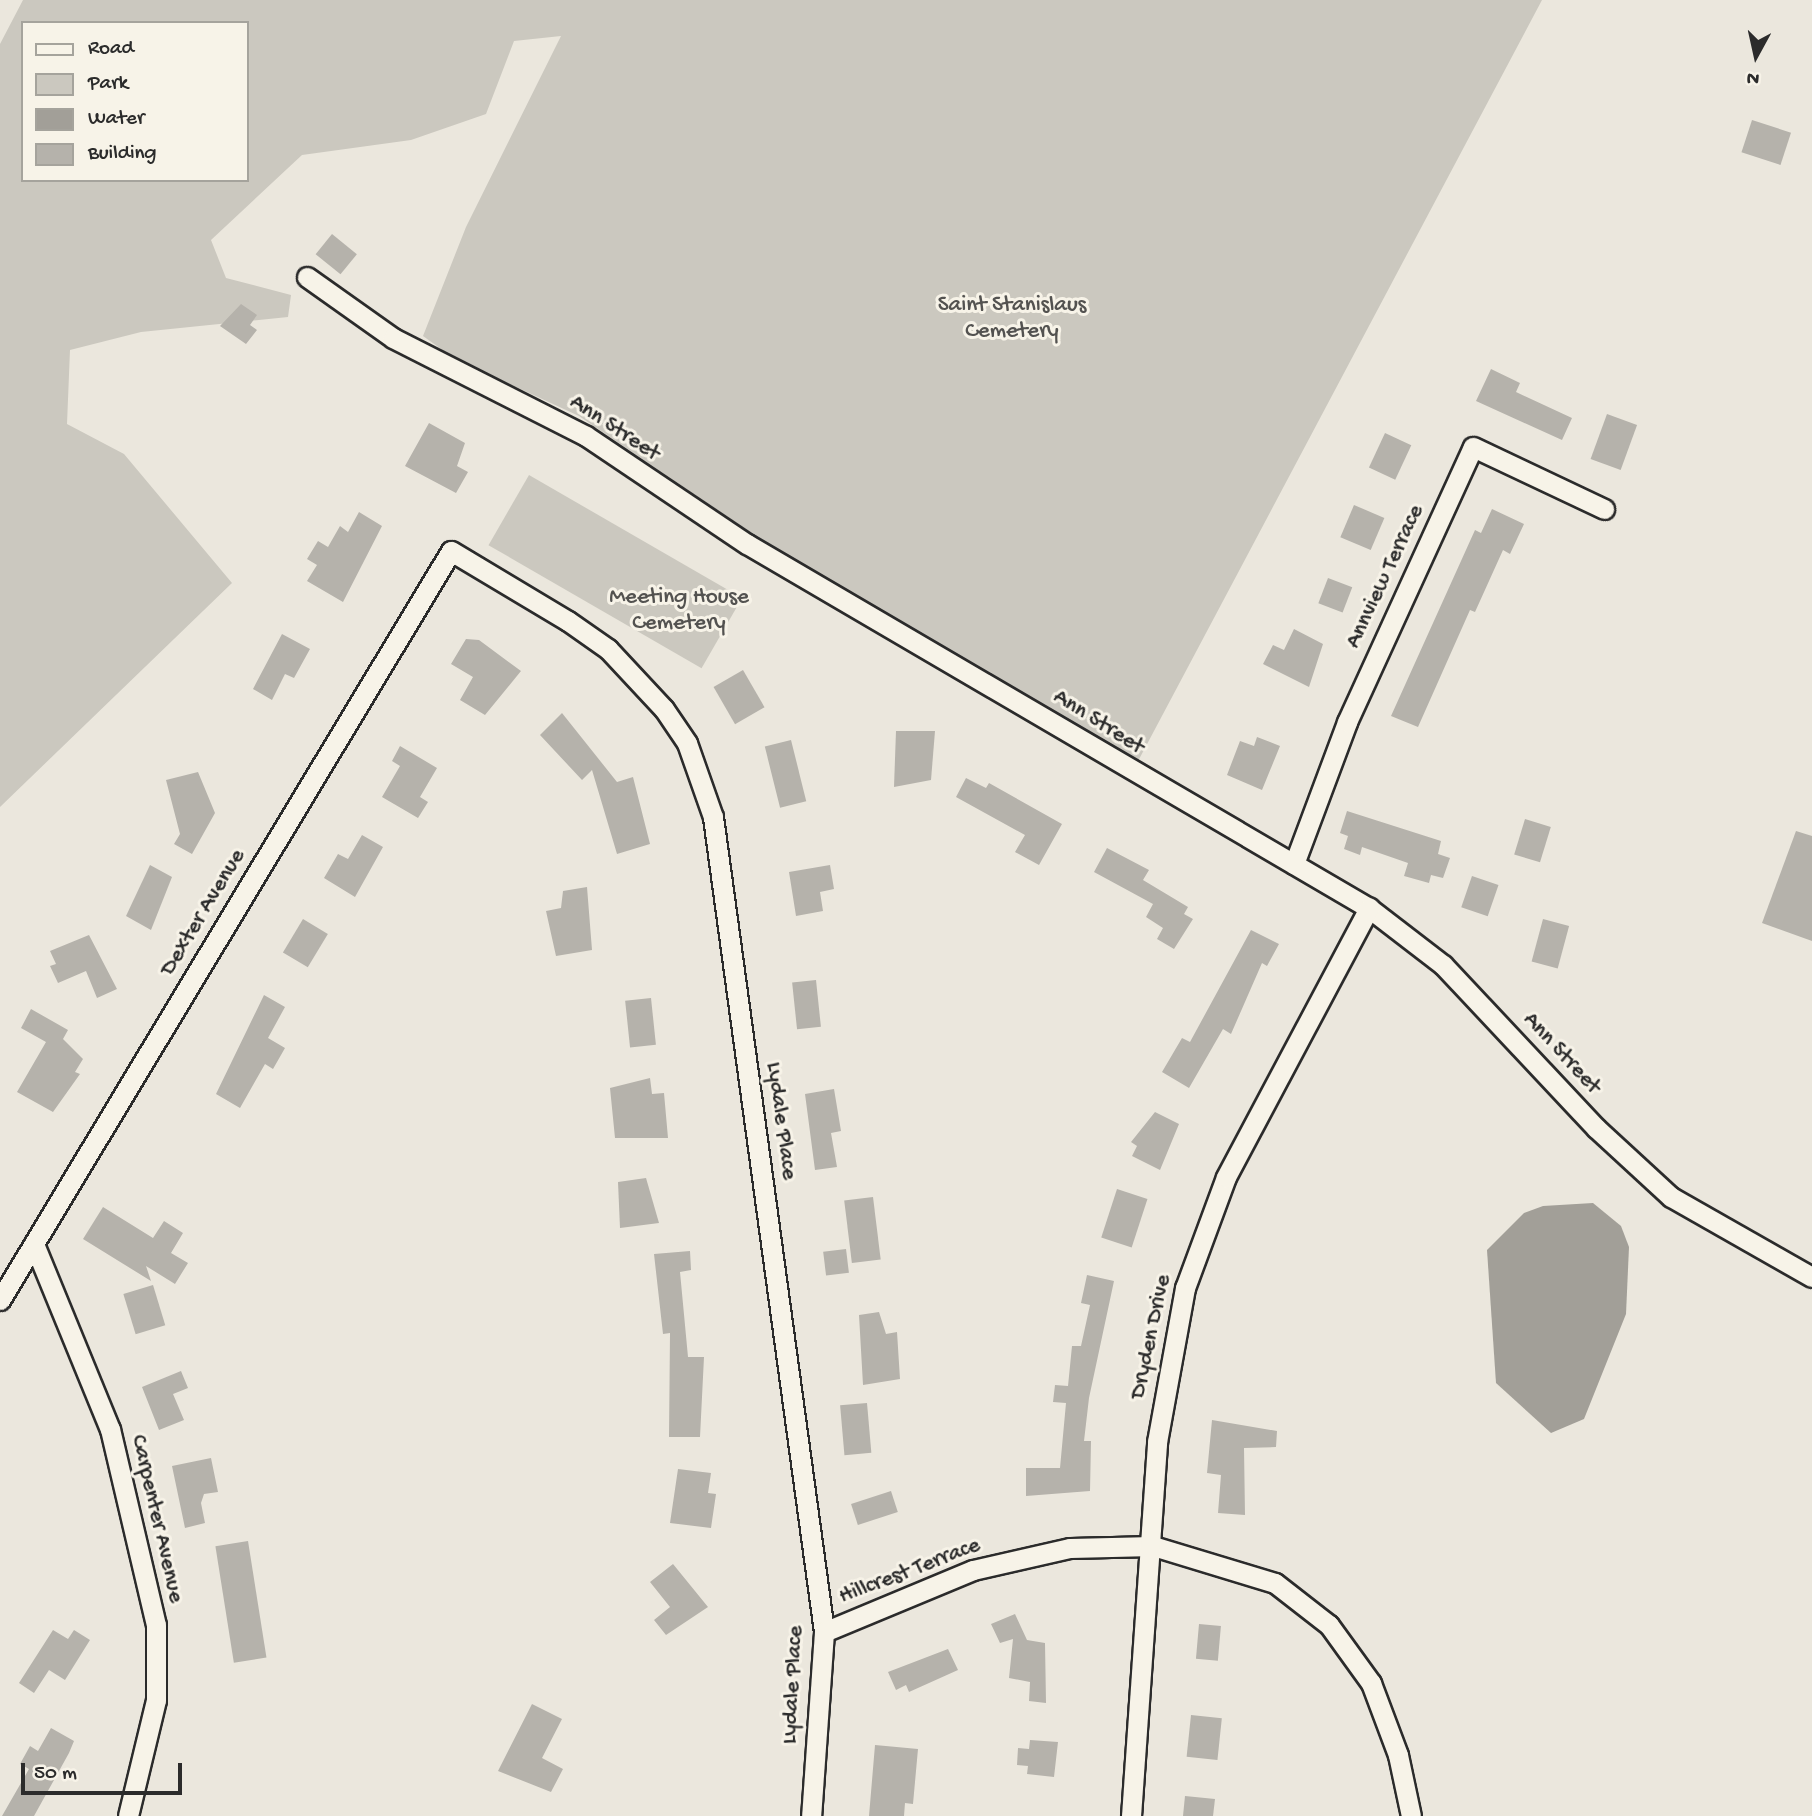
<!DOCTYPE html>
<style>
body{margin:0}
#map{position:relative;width:1812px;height:1816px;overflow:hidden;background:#ebe7dd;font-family:"Gochi Hand",sans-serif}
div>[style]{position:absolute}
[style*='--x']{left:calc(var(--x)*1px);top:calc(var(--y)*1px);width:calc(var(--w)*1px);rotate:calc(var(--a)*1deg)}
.green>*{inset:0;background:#cbc8bf;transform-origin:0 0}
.water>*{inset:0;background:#a29f98}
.building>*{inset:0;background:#b5b2ab;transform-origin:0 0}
.roads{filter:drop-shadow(2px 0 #2b2b2b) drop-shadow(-2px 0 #2b2b2b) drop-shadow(0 2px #2b2b2b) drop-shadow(0 -2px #2b2b2b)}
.street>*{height:19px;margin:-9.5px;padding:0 9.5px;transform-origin:9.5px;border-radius:9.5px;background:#f7f3e8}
span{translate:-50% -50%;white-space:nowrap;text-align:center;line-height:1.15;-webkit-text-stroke:6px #f7f3e8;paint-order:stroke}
.park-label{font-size:23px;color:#535250}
.street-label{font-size:23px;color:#2b2b2b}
.legend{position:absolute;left:21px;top:21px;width:228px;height:161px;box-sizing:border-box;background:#f7f3e8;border:2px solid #a5a39c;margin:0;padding:9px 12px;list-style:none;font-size:21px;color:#2b2b2b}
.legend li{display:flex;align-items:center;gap:14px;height:35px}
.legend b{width:35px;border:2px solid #a5a39c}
.north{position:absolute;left:1721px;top:21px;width:70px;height:70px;-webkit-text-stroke:5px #f7f3e8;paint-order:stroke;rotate:188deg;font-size:19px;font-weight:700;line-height:28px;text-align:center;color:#2b2b2b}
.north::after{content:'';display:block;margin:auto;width:24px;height:32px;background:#2b2b2b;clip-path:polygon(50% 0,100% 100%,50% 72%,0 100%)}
.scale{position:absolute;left:21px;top:1763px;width:161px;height:32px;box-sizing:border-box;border:4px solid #2b2b2b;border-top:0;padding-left:9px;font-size:21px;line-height:24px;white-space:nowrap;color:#2b2b2b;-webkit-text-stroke:5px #f7f3e8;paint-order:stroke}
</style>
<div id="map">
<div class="green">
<i style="clip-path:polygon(evenodd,23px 0,1542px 0,1137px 763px,778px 551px,579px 416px,455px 359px,423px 336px,466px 227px,561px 36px,514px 41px,486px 114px,411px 140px,302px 155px,211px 240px,226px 278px,291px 295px,288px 317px,141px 332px,70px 350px,67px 424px,124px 454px,232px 583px,0 807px,0 44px,23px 0,23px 23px,247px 23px,247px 180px,23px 180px,23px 23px)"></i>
<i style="left:529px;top:475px;width:246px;height:81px;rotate:30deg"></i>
</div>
<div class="water">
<i style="clip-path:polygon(1593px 1203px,1621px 1226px,1629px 1247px,1626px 1314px,1584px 1419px,1551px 1433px,1496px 1383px,1487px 1250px,1524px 1213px,1543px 1206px)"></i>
</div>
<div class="building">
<i style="left:1752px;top:120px;width:41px;height:34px;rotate:18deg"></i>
<i style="left:332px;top:234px;width:32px;height:26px;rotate:39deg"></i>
<i style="clip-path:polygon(241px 304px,257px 315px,250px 325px,257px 330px,246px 344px,220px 326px)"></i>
<i style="clip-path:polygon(1491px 369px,1520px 383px,1516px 392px,1572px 418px,1562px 440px,1476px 401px)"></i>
<i style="left:1607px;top:414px;width:32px;height:48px;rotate:20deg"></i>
<i style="clip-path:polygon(429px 423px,465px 443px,457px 466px,468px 472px,456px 493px,405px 466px)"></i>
<i style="left:1385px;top:433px;width:29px;height:38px;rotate:25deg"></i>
<i style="left:1354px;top:505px;width:33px;height:35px;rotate:23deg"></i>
<i style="clip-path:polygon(1492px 509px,1524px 524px,1510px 554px,1503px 550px,1475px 612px,1470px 610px,1418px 727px,1391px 716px,1475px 530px,1481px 533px)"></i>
<i style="clip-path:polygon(359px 512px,382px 526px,343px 602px,307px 581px,317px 565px,307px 559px,318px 541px,328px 547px,340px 526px,348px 532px)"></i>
<i style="left:1328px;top:578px;width:26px;height:27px;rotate:21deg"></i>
<i style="clip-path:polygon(1294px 629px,1323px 644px,1309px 687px,1263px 664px,1273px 645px,1284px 650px)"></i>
<i style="clip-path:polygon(282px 634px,310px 649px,294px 678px,285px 674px,272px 700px,253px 689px)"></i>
<i style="clip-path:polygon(466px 639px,479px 640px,521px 671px,485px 715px,460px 700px,473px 677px,451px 664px)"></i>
<i style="left:743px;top:670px;width:43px;height:34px;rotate:60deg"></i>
<i style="clip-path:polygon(562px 713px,617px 782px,633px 777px,650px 844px,617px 854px,592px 770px,582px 780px,540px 735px)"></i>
<i style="clip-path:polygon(896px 731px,935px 731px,931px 780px,894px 787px)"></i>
<i style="clip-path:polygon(1257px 737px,1280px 746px,1262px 790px,1227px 775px,1240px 741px,1254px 746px)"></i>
<i style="left:791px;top:740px;width:63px;height:27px;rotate:76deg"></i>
<i style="clip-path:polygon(400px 746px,437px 768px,420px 797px,428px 802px,418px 818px,382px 797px,400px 766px,392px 761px)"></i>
<i style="clip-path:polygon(198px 772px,215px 813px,192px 854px,174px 844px,180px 834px,166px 780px)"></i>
<i style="clip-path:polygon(966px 778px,986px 788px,989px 783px,1062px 824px,1039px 865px,1015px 852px,1025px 835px,956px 797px)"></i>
<i style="clip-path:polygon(1347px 811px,1441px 841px,1438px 854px,1450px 858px,1443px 878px,1431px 875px,1429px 883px,1404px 876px,1408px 863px,1362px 847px,1360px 855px,1344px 849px,1348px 836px,1340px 833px)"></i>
<i style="left:1525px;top:819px;width:27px;height:37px;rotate:17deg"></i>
<i style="clip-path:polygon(1796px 831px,1812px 836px,1812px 941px,1762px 923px)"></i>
<i style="clip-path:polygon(362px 835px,383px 847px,355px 897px,324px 878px,338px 854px,348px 859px)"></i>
<i style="clip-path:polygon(1107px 848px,1149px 870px,1143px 880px,1188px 907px,1184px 914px,1193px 919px,1174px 949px,1157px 939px,1163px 928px,1146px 917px,1153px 904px,1094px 872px)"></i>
<i style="clip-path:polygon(150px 865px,172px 877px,151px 930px,126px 916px)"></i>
<i style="clip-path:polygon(830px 865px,834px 889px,820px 892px,823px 911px,796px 916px,789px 872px)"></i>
<i style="left:1472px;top:876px;width:28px;height:33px;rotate:19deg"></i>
<i style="clip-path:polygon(587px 887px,592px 950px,556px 956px,546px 911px,561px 908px,563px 891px)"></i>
<i style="left:303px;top:919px;width:29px;height:39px;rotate:31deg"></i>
<i style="left:1543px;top:919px;width:27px;height:44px;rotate:15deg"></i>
<i style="clip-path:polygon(1251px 930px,1279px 944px,1267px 966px,1262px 963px,1231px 1034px,1223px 1029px,1189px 1088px,1162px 1072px,1182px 1038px,1190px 1042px)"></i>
<i style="clip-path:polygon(89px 935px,117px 989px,97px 998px,86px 971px,58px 983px,50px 966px,56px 964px,50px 951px)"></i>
<i style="left:816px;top:980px;width:47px;height:24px;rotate:84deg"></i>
<i style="clip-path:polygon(264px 995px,285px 1007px,268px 1038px,285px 1048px,273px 1069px,265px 1064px,240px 1108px,216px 1094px)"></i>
<i style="left:651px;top:998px;width:47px;height:26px;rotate:84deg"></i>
<i style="clip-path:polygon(31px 1009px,68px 1030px,63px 1039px,83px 1059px,75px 1072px,80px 1074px,53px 1112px,17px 1092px,46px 1042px,21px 1028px)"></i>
<i style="clip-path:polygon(650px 1078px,652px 1094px,664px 1093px,668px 1138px,615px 1138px,610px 1088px)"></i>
<i style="clip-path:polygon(834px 1089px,841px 1131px,831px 1133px,837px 1167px,815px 1170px,805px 1094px)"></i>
<i style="clip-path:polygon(1155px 1112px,1179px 1124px,1160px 1170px,1132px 1156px,1137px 1146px,1131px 1142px)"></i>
<i style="clip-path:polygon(646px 1178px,659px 1223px,620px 1228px,618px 1182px)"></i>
<i style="left:1117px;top:1189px;width:32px;height:51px;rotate:18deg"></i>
<i style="left:873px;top:1197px;width:63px;height:29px;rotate:83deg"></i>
<i style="clip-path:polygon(103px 1207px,153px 1238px,164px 1221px,183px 1233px,171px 1253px,188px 1263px,175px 1284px,146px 1266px,151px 1281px,83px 1239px)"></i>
<i style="left:846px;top:1249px;width:24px;height:23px;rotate:83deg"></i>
<i style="clip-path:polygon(690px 1251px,691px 1270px,680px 1272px,688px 1357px,704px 1357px,700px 1437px,669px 1437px,670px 1333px,663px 1334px,654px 1254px)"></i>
<i style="clip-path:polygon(1087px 1275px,1114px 1281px,1089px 1398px,1084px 1441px,1091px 1441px,1090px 1491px,1026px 1496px,1026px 1468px,1060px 1468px,1066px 1403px,1053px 1402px,1055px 1385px,1068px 1386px,1072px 1346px,1081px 1346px,1090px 1305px,1081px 1303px)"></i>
<i style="left:153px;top:1285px;width:42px;height:31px;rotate:73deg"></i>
<i style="clip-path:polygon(879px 1312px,886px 1334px,897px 1332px,900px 1379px,863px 1385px,859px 1315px)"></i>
<i style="clip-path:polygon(181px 1371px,188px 1388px,173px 1394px,184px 1420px,159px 1430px,142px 1387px)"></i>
<i style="left:867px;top:1403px;width:50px;height:27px;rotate:85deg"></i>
<i style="clip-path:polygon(1212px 1420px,1277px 1431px,1276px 1447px,1244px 1448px,1245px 1515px,1218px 1513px,1221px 1475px,1207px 1473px)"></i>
<i style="clip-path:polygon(211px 1458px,218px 1492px,204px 1494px,201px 1503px,205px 1523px,185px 1528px,172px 1466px)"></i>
<i style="clip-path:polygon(678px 1469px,711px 1473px,708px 1493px,716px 1494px,711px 1528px,670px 1523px)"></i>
<i style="left:891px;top:1491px;width:22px;height:42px;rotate:72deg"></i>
<i style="left:248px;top:1541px;width:118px;height:33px;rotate:81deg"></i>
<i style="clip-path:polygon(673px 1564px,708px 1607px,666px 1635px,654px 1620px,670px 1607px,650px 1582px)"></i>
<i style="clip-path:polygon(1015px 1614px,1027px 1640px,1045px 1643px,1046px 1703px,1029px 1701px,1030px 1682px,1009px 1678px,1013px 1639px,1000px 1643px,991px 1624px)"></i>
<i style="left:1199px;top:1624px;width:22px;height:35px;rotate:5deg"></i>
<i style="clip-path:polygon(53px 1630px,68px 1639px,74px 1630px,90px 1640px,65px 1680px,49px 1670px,34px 1693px,19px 1683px)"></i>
<i style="clip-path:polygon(948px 1649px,958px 1670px,909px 1692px,906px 1685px,896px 1690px,888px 1672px)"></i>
<i style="clip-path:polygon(532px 1704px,562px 1719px,542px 1758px,563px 1769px,551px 1792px,498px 1771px)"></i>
<i style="left:1191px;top:1715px;width:31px;height:42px;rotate:6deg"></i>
<i style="clip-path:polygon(51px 1728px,74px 1741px,69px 1753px,34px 1816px,2px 1816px,29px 1769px,20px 1764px,30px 1746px,38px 1751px)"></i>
<i style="clip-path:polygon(1030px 1740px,1058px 1742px,1054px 1777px,1027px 1774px,1028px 1766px,1017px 1765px,1018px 1748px,1029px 1749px)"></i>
<i style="clip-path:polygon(875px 1745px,918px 1749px,913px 1804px,905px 1803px,904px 1816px,869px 1816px)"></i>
<i style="clip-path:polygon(1185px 1796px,1215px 1799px,1213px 1816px,1183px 1816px)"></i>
</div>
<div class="roads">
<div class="street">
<i style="--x:307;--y:277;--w:105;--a:35.3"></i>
<i style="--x:393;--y:338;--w:216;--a:26.9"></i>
<i style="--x:586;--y:436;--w:194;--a:33.9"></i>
<i style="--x:747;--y:544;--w:721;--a:30.34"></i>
<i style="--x:1369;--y:908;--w:93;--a:37.6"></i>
<i style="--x:1443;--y:965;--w:224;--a:46.8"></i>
<i style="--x:1596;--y:1128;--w:102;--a:42.6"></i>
<i style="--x:1671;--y:1197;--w:162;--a:29.6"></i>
<i style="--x:1294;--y:864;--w:152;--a:-69.5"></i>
<i style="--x:1347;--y:722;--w:302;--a:-65.4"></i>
<i style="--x:1473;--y:447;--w:145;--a:25.3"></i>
<i style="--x:34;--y:1244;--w:200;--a:67.7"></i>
<i style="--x:110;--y:1429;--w:201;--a:76.8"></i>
<i style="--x:156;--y:1625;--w:75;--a:90"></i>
<i style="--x:156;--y:1700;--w:119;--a:103.6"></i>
<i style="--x:0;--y:1300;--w:874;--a:-58.95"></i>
<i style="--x:451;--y:551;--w:136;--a:30.9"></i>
<i style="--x:568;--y:621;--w:49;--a:35"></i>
<i style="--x:608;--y:649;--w:82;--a:47"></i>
<i style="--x:664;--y:709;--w:41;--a:55.9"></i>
<i style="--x:687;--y:743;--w:78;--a:70.6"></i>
<i style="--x:713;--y:817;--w:823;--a:82.24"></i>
<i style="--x:824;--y:1632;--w:184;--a:94"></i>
<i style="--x:824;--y:1632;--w:161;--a:-22.6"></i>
<i style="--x:973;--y:1570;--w:99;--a:-12.8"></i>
<i style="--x:1070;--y:1548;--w:83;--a:-1.4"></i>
<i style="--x:1153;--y:1546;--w:127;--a:16.9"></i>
<i style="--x:1275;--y:1583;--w:68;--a:37.9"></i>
<i style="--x:1329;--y:1625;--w:72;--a:54.1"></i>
<i style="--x:1371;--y:1683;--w:77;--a:69.4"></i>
<i style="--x:1398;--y:1755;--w:62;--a:78"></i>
<i style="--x:1131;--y:1816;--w:375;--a:-86"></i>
<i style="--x:1157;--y:1442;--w:157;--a:-79.7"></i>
<i style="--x:1185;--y:1288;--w:118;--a:-69.7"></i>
<i style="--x:1226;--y:1177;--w:305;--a:-62"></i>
</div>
</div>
<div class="park-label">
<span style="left:1012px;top:319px">Saint Stanislaus<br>Cemetery</span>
<span style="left:679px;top:611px">Meeting House<br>Cemetery</span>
</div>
<div class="street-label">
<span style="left:614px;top:429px;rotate:33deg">Ann Street</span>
<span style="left:1386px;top:577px;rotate:-65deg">Annview Terrace</span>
<span style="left:1098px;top:723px;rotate:32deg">Ann Street</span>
<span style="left:204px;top:913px;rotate:-59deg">Dexter Avenue</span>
<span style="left:1561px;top:1054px;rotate:47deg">Ann Street</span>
<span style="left:780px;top:1121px;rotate:82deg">Lydale Place</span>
<span style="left:1152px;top:1337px;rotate:-78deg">Dryden Drive</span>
<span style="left:156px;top:1519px;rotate:77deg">Carpenter Avenue</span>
<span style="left:910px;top:1572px;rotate:-21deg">Hillcrest Terrace</span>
<span style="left:794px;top:1685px;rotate:-87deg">Lydale Place</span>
</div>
<ul class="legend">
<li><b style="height:9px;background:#f7f3e8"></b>Road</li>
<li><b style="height:19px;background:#cbc8bf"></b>Park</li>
<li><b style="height:19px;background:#a29f98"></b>Water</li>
<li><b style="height:19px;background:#b5b2ab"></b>Building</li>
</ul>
<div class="north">N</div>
<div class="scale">50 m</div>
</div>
